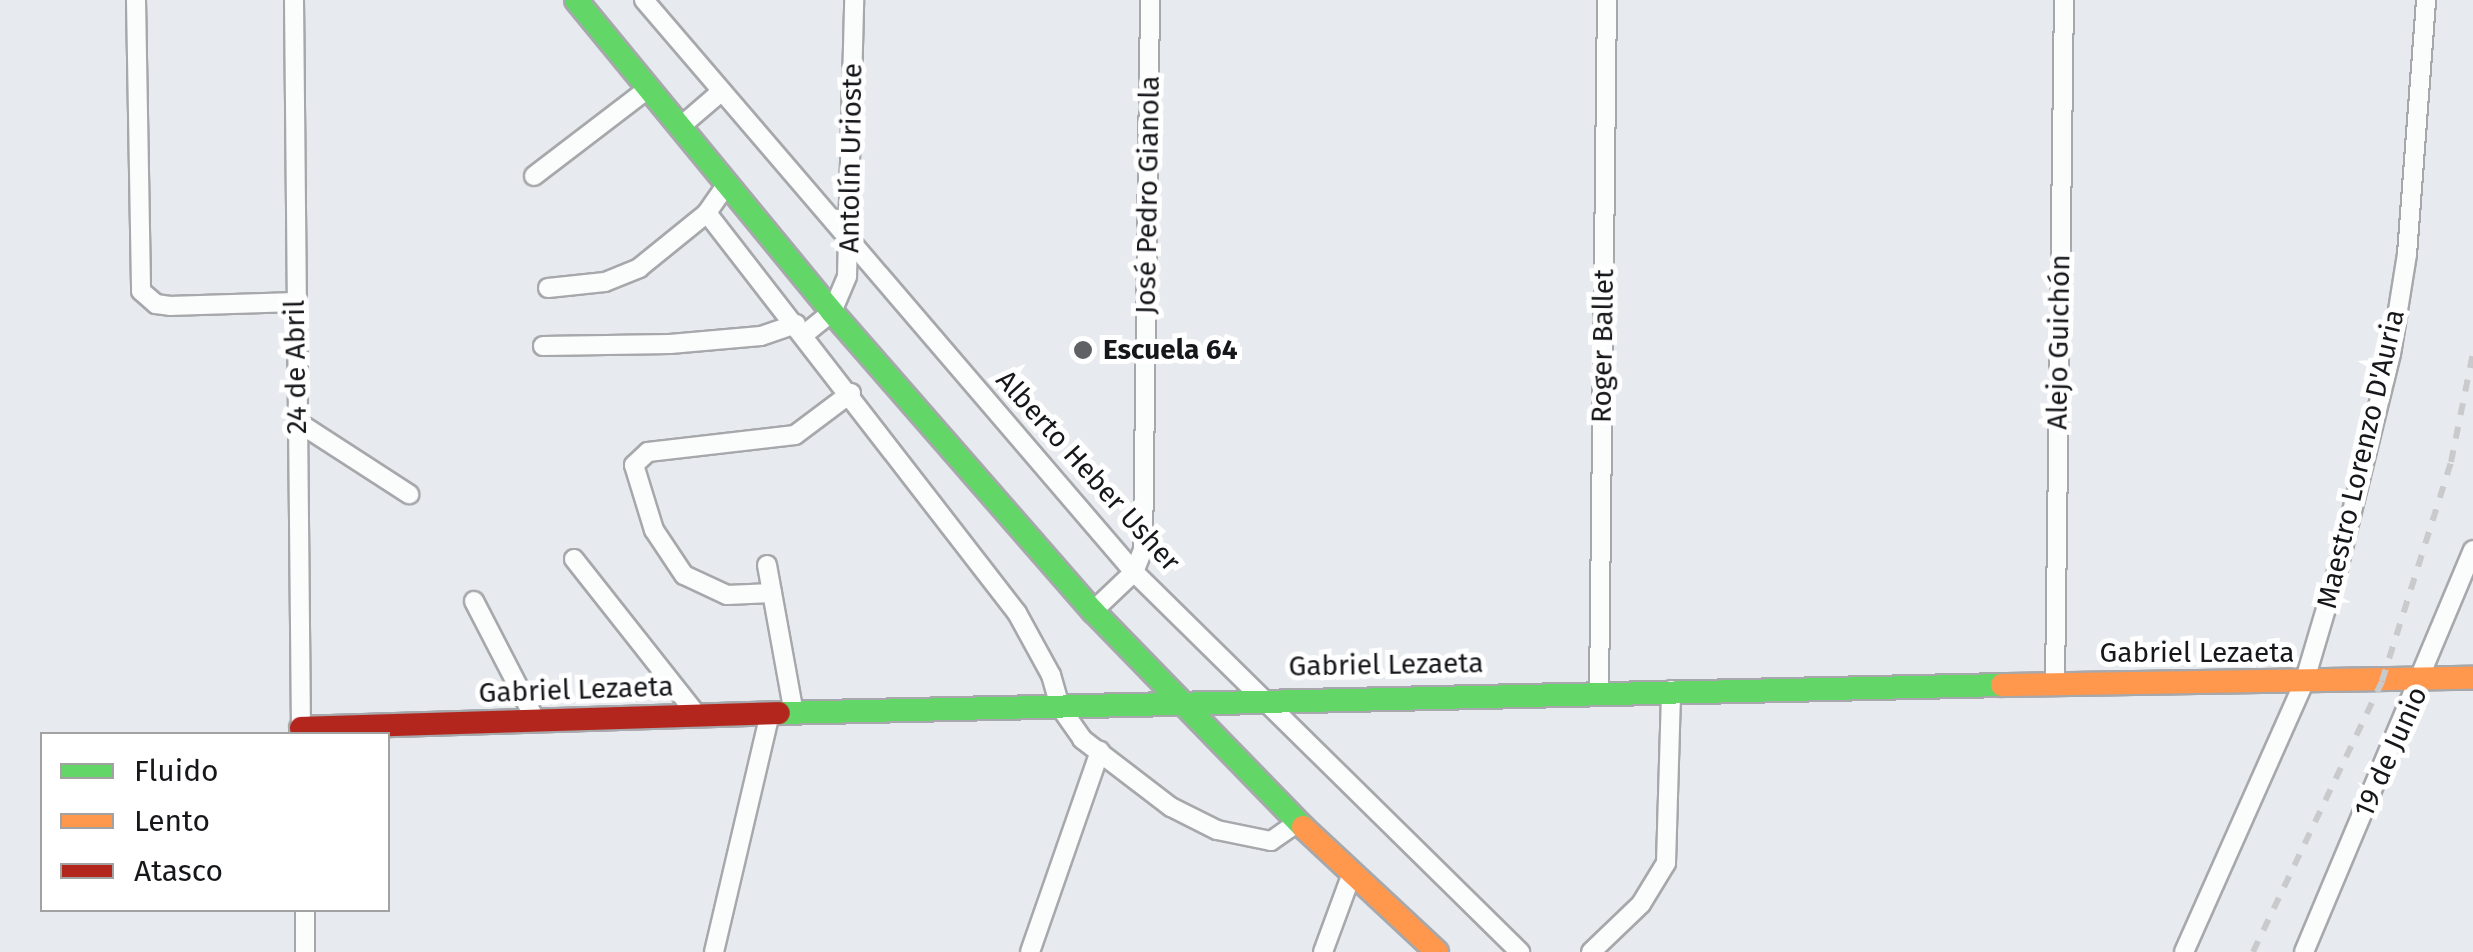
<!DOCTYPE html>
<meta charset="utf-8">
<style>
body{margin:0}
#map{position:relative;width:2473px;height:952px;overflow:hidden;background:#e7eaee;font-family:"Fira Sans",sans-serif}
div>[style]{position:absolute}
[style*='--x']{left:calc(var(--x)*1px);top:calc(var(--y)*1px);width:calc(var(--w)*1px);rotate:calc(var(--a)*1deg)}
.roads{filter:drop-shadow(2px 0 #a6a8ab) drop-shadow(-2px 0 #a6a8ab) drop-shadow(0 2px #a6a8ab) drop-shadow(0 -2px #a6a8ab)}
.street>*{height:18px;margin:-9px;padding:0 9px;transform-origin:9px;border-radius:9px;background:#fbfcfc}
.fast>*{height:22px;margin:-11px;padding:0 11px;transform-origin:11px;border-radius:11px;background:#63d668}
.slow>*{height:22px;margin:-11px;padding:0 11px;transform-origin:11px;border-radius:11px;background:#ff974d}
.jam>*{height:22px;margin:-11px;padding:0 11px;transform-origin:11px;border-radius:11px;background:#b3261e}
.rail>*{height:6px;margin-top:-3px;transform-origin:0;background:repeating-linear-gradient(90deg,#c9cacb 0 12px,transparent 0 24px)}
.dots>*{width:28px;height:28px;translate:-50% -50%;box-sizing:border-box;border:5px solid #fff;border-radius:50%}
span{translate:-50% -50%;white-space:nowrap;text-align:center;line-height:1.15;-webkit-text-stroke:10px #fff;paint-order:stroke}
.street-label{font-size:28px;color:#16171a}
.poi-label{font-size:28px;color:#16171a;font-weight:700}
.left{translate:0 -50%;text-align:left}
.legend{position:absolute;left:40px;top:732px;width:350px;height:180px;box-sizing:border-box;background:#fff;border:2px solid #a2a2a3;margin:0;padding:12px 18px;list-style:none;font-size:30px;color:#16171a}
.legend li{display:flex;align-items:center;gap:20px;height:50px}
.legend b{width:50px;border:2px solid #a2a2a3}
</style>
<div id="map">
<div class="roads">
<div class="street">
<i style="--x:136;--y:0;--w:291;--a:89"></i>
<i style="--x:141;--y:291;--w:20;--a:41"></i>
<i style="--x:156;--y:304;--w:14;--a:8"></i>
<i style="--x:170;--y:306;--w:125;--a:-1.8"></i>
<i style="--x:294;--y:0;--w:734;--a:89.45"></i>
<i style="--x:644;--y:0;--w:753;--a:49.42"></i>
<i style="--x:1134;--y:572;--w:542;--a:44.55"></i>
<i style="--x:680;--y:127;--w:55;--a:-40.6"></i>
<i style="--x:534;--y:176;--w:145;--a:-37.4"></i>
<i style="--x:727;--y:184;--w:35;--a:125"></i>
<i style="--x:707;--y:213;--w:506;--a:52.22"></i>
<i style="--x:1017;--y:613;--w:71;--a:61.3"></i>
<i style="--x:1051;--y:675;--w:33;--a:74"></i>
<i style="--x:1060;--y:707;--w:39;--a:55"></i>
<i style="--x:1082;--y:739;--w:112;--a:37.4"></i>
<i style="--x:1171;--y:807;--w:51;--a:26.6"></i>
<i style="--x:1217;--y:830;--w:55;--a:11.5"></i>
<i style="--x:1271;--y:841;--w:33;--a:-35"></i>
<i style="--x:548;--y:288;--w:57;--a:-6"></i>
<i style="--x:605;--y:282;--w:37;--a:-22"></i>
<i style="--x:639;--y:268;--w:87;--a:-39"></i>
<i style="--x:806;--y:333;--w:33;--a:-39"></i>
<i style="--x:832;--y:312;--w:39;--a:-67"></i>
<i style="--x:847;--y:276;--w:276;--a:-88.5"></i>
<i style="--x:543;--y:346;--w:127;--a:-0.9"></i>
<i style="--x:670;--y:344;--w:91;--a:-5"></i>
<i style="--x:761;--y:336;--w:37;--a:-19"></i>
<i style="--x:296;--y:421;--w:135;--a:32.9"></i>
<i style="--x:574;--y:559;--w:200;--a:51.7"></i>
<i style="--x:767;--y:565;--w:150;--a:79.7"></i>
<i style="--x:772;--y:593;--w:45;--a:177.5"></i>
<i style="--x:727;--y:595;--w:47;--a:-155.1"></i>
<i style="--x:684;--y:575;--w:54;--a:-123.7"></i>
<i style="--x:654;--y:530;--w:68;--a:-107.1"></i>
<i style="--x:634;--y:465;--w:19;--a:-43"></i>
<i style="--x:648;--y:452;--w:148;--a:-6.6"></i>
<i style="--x:795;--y:435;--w:70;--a:-36.9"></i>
<i style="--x:474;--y:601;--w:135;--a:62.7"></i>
<i style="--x:1093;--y:611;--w:57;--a:-43.6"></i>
<i style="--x:1134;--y:572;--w:24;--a:-68"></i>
<i style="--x:1143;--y:550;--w:550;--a:-89.27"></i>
<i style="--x:2055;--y:684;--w:684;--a:-89.25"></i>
<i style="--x:1599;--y:692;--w:692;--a:-89.34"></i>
<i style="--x:305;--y:910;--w:42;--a:90"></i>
<i style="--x:714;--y:952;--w:244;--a:-76.8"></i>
<i style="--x:1030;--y:952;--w:213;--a:-70.8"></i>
<i style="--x:1323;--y:952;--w:84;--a:-69.8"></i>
<i style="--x:1591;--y:952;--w:69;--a:-43.8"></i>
<i style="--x:1641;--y:904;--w:48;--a:-58.6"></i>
<i style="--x:1666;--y:863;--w:173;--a:-88.3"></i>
<i style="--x:2184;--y:952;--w:295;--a:-66"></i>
<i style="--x:2304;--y:683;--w:120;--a:-73.5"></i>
<i style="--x:2338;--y:568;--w:220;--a:-76.1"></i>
<i style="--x:2391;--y:354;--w:101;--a:-80.9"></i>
<i style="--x:2407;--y:254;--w:255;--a:-85.7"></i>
<i style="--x:2304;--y:952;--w:436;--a:-67.2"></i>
</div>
<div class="fast">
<i style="--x:576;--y:0;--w:404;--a:50.6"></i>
<i style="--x:832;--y:312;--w:397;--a:48.9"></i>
<i style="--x:1093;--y:611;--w:301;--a:45.8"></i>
<i style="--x:779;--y:713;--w:1223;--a:-1.31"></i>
</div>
<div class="slow">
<i style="--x:2002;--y:685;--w:471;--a:-0.9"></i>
<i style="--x:1303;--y:827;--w:183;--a:43"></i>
</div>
<div class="jam">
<i style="--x:301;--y:728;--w:478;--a:-1.8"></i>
</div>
</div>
<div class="rail">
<i style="--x:2253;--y:952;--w:300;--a:-64.5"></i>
<i style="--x:2382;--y:681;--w:230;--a:-72.5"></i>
<i style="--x:2451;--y:462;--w:111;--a:-78.6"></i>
</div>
<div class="dots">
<i style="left:1083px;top:350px;background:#5f6164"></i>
</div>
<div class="street-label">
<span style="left:851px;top:158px;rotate:-89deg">Antolín Urioste</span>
<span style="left:1148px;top:195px;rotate:-89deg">José Pedro Gianola</span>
<span style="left:2059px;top:342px;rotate:-89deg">Alejo Guichón</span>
<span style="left:1603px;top:346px;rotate:-89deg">Roger Ballet</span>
<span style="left:296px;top:367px;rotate:-91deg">24 de Abril</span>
<span style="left:2361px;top:459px;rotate:-77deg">Maestro Lorenzo D'Auria</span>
<span style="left:1088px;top:471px;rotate:48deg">Alberto Heber Usher</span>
<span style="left:2197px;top:653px">Gabriel Lezaeta</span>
<span style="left:1386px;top:665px;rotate:-1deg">Gabriel Lezaeta</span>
<span style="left:576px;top:690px;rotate:-2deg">Gabriel Lezaeta</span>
<span style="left:2391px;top:752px;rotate:-66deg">19 de Junio</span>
</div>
<div class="poi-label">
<span class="left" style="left:1103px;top:350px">Escuela 64</span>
</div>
<ul class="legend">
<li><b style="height:12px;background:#63d668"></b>Fluido</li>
<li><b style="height:12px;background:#ff974d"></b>Lento</li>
<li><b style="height:12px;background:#b3261e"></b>Atasco</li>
</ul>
</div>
